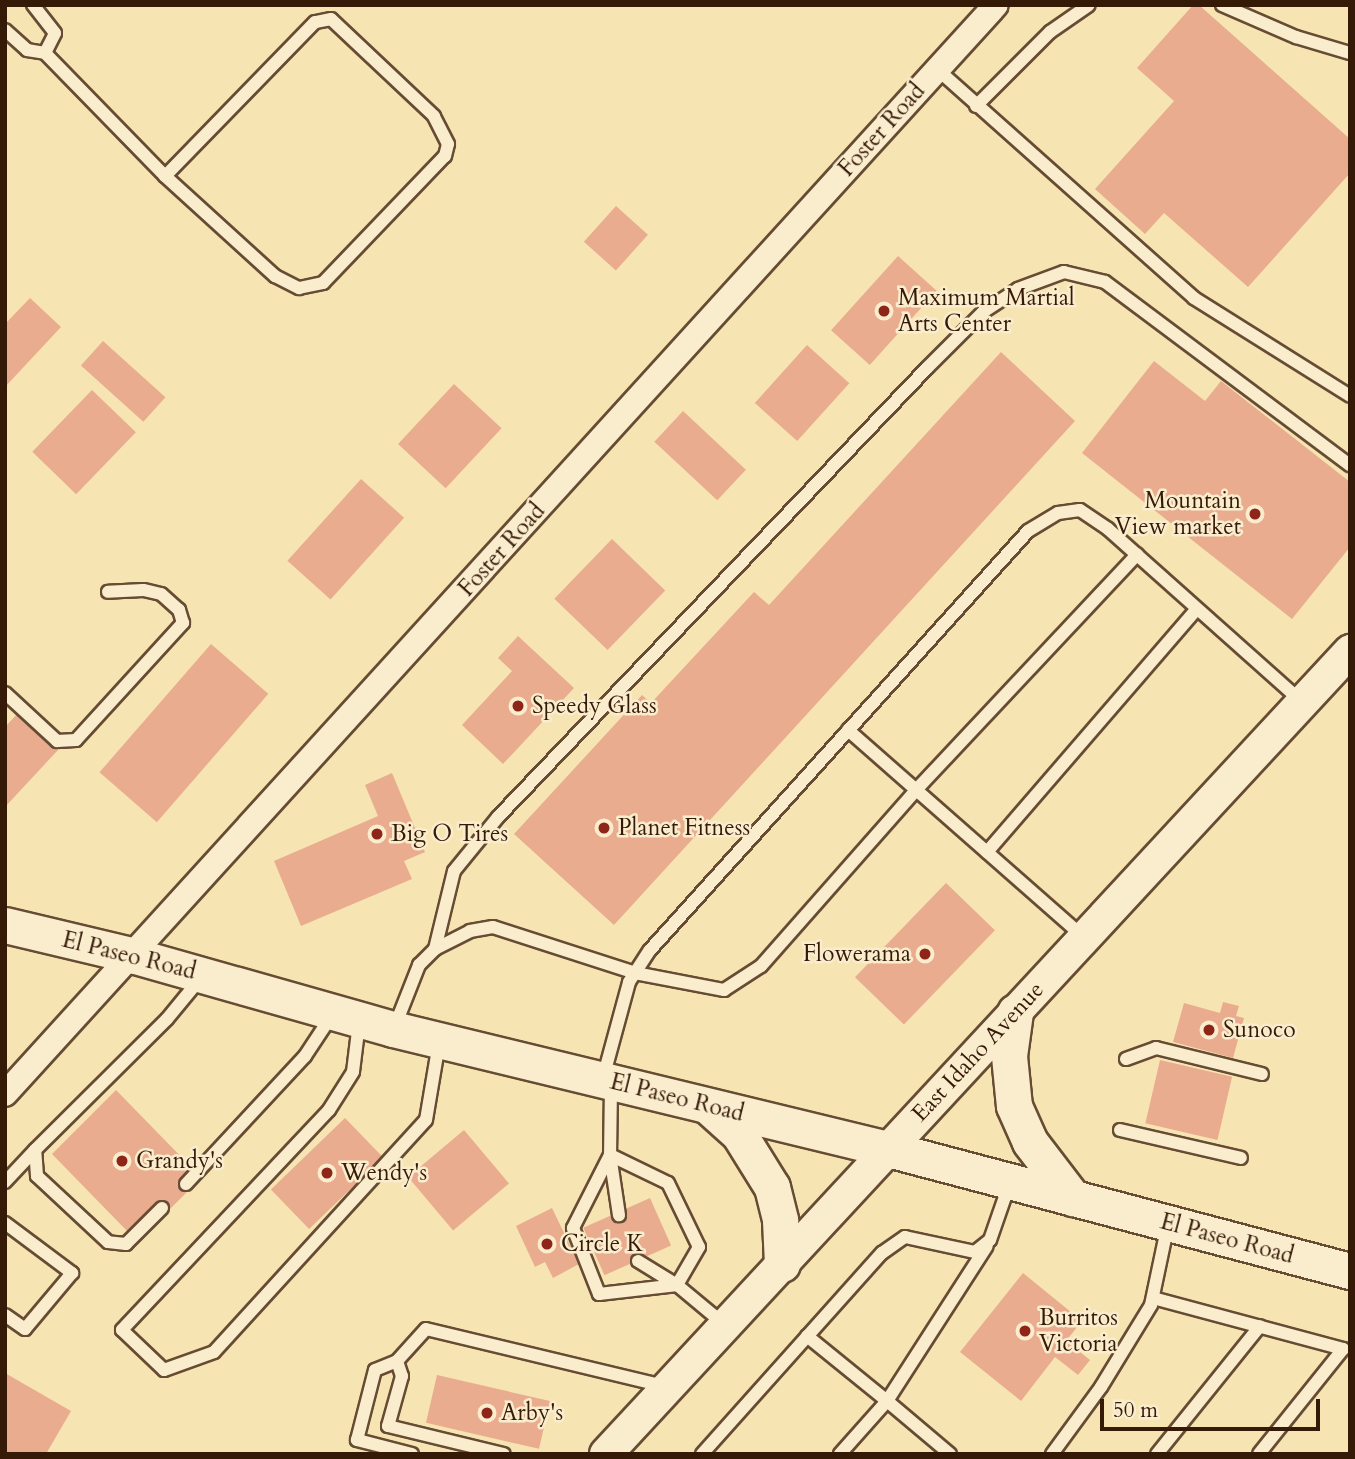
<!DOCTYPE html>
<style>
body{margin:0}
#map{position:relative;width:1355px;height:1459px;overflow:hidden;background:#f7e4b3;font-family:Cardo,serif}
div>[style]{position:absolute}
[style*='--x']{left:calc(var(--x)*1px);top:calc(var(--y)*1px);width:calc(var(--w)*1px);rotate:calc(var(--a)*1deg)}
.building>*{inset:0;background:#eaac8f;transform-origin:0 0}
.roads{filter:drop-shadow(2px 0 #664c33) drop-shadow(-2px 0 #664c33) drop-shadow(0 2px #664c33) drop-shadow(0 -2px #664c33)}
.service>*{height:12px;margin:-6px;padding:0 6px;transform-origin:6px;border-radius:6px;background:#faedce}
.minor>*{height:24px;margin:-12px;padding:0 12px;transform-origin:12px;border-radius:12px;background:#faedce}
.tertiary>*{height:32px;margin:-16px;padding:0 16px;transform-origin:16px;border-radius:16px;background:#faedce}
.secondary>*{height:35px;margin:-17.5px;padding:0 17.5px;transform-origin:17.5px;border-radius:17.5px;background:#faedce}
.dots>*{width:19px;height:19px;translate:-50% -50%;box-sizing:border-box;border:4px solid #faedce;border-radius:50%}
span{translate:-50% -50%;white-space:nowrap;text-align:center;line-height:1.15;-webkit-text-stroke:5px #faedce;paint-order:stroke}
.street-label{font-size:23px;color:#361a08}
.poi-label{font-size:23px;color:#361a08}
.left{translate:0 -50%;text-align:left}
.right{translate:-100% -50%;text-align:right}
.frame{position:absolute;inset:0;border:7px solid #361a08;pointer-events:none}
.scale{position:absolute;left:1100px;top:1399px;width:220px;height:32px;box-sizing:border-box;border:4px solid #361a08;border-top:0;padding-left:9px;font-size:21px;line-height:24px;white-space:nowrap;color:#361a08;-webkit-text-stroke:5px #faedce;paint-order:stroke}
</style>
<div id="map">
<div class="building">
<i style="clip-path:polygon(1193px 5px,1199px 5px,1350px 139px,1350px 173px,1248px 287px,1164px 213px,1145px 234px,1095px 189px,1174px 101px,1137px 68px)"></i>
<i style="left:616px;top:206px;width:43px;height:48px;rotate:42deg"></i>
<i style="left:898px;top:256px;width:52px;height:100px;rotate:42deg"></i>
<i style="clip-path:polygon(30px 298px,61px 327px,5px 387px,5px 324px)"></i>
<i style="left:103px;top:341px;width:84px;height:33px;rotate:42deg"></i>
<i style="left:807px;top:345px;width:57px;height:78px;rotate:42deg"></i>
<i style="clip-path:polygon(1001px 352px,1075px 421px,614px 925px,514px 834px,642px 695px,651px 703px,754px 592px,769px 605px)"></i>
<i style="clip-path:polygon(1154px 361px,1205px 401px,1221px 381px,1350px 482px,1350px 547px,1292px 619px,1082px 453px)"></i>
<i style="left:454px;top:384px;width:65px;height:82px;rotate:43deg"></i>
<i style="left:92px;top:390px;width:61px;height:86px;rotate:44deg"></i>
<i style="left:683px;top:411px;width:86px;height:42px;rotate:43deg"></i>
<i style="left:361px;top:479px;width:58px;height:110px;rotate:42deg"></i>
<i style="left:612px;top:539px;width:74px;height:83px;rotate:44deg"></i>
<i style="clip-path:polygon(518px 636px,574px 688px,503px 764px,462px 725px,512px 671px,498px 658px)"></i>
<i style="left:211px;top:644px;width:76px;height:170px;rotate:41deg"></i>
<i style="clip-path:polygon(18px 713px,58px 750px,5px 807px,5px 727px)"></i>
<i style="clip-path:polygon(392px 773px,425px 852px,404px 861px,412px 879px,301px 926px,274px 861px,378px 816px,365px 785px)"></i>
<i style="left:946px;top:883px;width:68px;height:131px;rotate:44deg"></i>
<i style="clip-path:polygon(1223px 1002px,1239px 1006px,1236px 1016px,1244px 1018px,1233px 1058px,1173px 1042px,1184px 1003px,1220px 1013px)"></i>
<i style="left:1160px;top:1060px;width:74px;height:65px;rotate:13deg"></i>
<i style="clip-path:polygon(116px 1090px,192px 1168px,181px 1179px,190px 1189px,167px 1212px,158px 1203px,129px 1233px,52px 1154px)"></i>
<i style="left:345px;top:1118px;width:55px;height:103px;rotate:46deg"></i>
<i style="left:464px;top:1130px;width:70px;height:73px;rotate:50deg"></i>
<i style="left:650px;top:1198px;width:52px;height:73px;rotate:66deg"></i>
<i style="clip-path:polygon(552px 1208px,579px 1264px,553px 1278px,545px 1262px,535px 1267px,516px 1226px)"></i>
<i style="clip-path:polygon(1023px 1273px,1082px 1321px,1066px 1341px,1090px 1360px,1078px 1375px,1055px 1357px,1021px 1401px,960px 1352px)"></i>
<i style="clip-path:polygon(5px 1373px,71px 1411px,46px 1454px,5px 1454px)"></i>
<i style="left:437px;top:1375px;width:116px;height:49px;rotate:13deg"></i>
</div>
<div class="roads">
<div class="service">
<i style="--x:1222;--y:5;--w:81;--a:23.4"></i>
<i style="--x:1296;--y:37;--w:56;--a:16.5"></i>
<i style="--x:5;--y:30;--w:30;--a:42"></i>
<i style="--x:27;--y:50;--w:18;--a:9"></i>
<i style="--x:45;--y:53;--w:22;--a:-63"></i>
<i style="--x:55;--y:33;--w:36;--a:-128"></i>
<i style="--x:45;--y:53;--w:172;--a:45.7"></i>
<i style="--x:165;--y:176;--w:149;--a:42.3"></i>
<i style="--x:275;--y:276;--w:27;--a:27"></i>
<i style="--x:299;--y:288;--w:25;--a:-12"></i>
<i style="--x:323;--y:283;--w:176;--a:-46.2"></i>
<i style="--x:445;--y:156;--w:12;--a:-76"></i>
<i style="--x:448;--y:144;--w:31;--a:-117"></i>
<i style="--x:434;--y:116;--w:141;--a:-136.7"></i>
<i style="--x:331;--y:19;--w:16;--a:169"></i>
<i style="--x:315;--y:22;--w:215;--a:134.2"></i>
<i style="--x:937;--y:69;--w:344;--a:41.7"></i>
<i style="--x:1194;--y:298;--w:184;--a:32.1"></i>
<i style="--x:976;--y:106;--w:105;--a:-45"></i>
<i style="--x:1050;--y:32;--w:47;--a:-34.7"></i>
<i style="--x:5;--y:693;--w:71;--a:42.7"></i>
<i style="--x:57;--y:741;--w:19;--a:-3"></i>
<i style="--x:76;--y:740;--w:159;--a:-47.6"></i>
<i style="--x:183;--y:623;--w:14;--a:-107"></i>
<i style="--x:179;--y:610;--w:24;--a:-138"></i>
<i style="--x:161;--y:594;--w:18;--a:-167"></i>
<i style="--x:143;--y:590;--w:35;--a:177"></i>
<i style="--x:848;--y:730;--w:314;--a:41.3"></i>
<i style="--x:987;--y:852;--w:321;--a:-49.2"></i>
<i style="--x:435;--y:949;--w:80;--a:-76.3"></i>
<i style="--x:454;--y:871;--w:70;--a:-50.8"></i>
<i style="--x:498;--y:817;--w:621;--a:-46.3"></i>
<i style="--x:927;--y:368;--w:79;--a:-45"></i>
<i style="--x:983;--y:312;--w:42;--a:-33.3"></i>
<i style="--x:1018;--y:289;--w:49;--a:-20.3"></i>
<i style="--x:1064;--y:272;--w:42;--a:13.7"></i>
<i style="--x:1105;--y:282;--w:306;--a:36.8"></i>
<i style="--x:359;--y:1023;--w:49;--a:97"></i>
<i style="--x:353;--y:1072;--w:45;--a:122.3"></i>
<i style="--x:329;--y:1110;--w:302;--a:133.3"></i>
<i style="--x:122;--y:1330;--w:58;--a:43.6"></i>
<i style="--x:164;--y:1370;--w:53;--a:-19.8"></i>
<i style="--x:214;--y:1352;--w:314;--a:-47.6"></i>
<i style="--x:426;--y:1120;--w:78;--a:-80.4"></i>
<i style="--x:395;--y:1026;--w:66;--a:-68.5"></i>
<i style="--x:419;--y:965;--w:23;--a:-45"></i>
<i style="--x:435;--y:949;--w:39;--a:-27"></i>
<i style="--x:470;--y:931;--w:23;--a:-10"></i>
<i style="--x:493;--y:927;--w:149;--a:17.9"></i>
<i style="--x:635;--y:973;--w:91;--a:10.8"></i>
<i style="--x:724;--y:990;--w:44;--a:-33"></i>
<i style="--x:761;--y:966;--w:235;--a:-48.6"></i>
<i style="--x:916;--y:790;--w:323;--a:-46.8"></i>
<i style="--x:1126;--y:1059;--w:32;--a:-20"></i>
<i style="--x:1156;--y:1048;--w:109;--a:13.8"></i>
<i style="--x:603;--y:1078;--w:99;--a:-74.8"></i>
<i style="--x:629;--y:982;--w:38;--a:-57"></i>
<i style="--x:650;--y:950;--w:564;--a:-47.94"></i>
<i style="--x:1028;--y:531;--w:35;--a:-31"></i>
<i style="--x:1058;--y:513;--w:22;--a:-8"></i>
<i style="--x:1080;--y:510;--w:34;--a:34"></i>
<i style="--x:1108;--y:529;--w:260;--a:41.7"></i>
<i style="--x:611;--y:1086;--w:69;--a:90.8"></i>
<i style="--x:610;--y:1155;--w:64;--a:25.8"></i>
<i style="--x:668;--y:1183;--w:71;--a:64.2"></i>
<i style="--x:699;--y:1247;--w:44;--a:120.1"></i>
<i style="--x:677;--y:1285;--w:62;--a:39.8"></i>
<i style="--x:1120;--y:1130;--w:124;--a:13"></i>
<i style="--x:610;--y:1155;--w:82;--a:116.9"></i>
<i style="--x:573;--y:1228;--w:71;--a:68.5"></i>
<i style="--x:599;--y:1294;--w:79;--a:-6.6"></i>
<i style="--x:610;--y:1155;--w:61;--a:81.5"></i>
<i style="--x:5;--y:1182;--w:44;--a:-46.8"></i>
<i style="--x:186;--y:1184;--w:175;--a:-47.1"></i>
<i style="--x:305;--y:1056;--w:49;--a:-56.6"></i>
<i style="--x:162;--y:1208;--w:51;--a:135"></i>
<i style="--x:126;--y:1244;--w:18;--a:-174"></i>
<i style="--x:108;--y:1242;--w:97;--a:-137.1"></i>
<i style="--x:37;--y:1176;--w:26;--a:-94"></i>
<i style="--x:35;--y:1150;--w:186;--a:-44.8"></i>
<i style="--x:167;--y:1019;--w:52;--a:-50.5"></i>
<i style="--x:5;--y:1223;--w:84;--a:36.7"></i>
<i style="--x:72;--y:1273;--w:73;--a:130"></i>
<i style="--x:25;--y:1329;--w:24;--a:-145"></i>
<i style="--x:638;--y:1261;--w:46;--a:31.6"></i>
<i style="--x:1153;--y:1298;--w:197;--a:15"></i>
<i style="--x:1343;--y:1349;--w:134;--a:128.7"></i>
<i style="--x:807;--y:1336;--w:103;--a:39.1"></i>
<i style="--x:887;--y:1401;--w:71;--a:131.6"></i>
<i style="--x:397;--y:1361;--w:16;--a:72"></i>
<i style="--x:402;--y:1376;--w:52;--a:105.6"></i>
<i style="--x:388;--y:1426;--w:119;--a:13.6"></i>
<i style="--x:412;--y:1454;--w:57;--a:-165.7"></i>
<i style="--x:357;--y:1440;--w:72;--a:-75.6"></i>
<i style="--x:375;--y:1370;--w:24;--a:-22"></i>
<i style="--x:397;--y:1361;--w:43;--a:-47.8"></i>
<i style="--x:426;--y:1329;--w:245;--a:13.5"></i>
<i style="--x:702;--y:1454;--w:270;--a:-48.2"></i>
<i style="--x:882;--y:1253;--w:28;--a:-35"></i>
<i style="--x:905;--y:1237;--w:72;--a:12.1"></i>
<i style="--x:975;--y:1252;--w:19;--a:-39"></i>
<i style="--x:990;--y:1240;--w:58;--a:-70.9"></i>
<i style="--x:950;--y:1454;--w:82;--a:-139.9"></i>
<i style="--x:887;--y:1401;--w:184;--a:-57.2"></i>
<i style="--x:1052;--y:1454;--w:83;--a:-53.8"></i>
<i style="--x:1101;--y:1387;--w:96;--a:-58.6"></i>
<i style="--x:1151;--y:1305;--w:83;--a:-78.1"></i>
<i style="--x:1157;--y:1454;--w:164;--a:-51.2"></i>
</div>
<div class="minor">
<i style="--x:5;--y:1094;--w:1472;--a:-47.7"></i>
</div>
<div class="tertiary">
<i style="--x:606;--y:1454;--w:1095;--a:-47.18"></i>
</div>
<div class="secondary">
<i style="--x:5;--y:925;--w:134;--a:13.4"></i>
<i style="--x:135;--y:956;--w:268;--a:15.8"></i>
<i style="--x:393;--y:1029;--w:509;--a:13.63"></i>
<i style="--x:888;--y:1149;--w:478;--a:14.8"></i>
<i style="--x:1015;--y:1012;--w:44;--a:97.8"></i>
<i style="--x:1009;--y:1056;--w:50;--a:84.3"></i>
<i style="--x:1014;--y:1106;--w:39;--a:66"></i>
<i style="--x:1030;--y:1142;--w:71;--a:52.5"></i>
<i style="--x:710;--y:1108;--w:39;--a:42"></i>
<i style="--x:739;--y:1134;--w:62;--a:58.1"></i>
<i style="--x:772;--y:1187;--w:34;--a:76"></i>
<i style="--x:780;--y:1220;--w:44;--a:87.4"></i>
</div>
</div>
<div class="dots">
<i style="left:884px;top:311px;background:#8f2418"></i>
<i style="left:1255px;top:514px;background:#8f2418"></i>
<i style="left:518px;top:706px;background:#8f2418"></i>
<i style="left:604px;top:828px;background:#8f2418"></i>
<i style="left:377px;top:834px;background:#8f2418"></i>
<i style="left:925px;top:954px;background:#8f2418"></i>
<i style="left:1209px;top:1030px;background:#8f2418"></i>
<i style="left:122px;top:1161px;background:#8f2418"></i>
<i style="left:327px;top:1173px;background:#8f2418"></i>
<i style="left:547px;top:1244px;background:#8f2418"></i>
<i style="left:1025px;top:1331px;background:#8f2418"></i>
<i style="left:487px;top:1413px;background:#8f2418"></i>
</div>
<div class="street-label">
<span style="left:882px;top:130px;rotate:-48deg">Foster Road</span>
<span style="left:502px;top:550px;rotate:-48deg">Foster Road</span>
<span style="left:129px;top:956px;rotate:14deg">El Paseo Road</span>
<span style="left:978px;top:1052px;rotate:-47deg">East Idaho Avenue</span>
<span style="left:677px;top:1098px;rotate:14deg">El Paseo Road</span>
<span style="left:1227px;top:1239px;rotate:15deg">El Paseo Road</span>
</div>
<div class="poi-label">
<span class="left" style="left:898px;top:311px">Maximum Martial<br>Arts Center</span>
<span class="right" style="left:1241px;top:514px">Mountain<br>View market</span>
<span class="left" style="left:532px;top:706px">Speedy Glass</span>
<span class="left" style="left:618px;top:828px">Planet Fitness</span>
<span class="left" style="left:391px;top:834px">Big O Tires</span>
<span class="right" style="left:911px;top:954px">Flowerama</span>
<span class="left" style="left:1223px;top:1030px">Sunoco</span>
<span class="left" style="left:136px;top:1161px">Grandy's</span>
<span class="left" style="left:341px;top:1173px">Wendy's</span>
<span class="left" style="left:561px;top:1244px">Circle K</span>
<span class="left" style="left:1039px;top:1331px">Burritos<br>Victoria</span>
<span class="left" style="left:501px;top:1413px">Arby's</span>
</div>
<div class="frame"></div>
<div class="scale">50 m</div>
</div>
